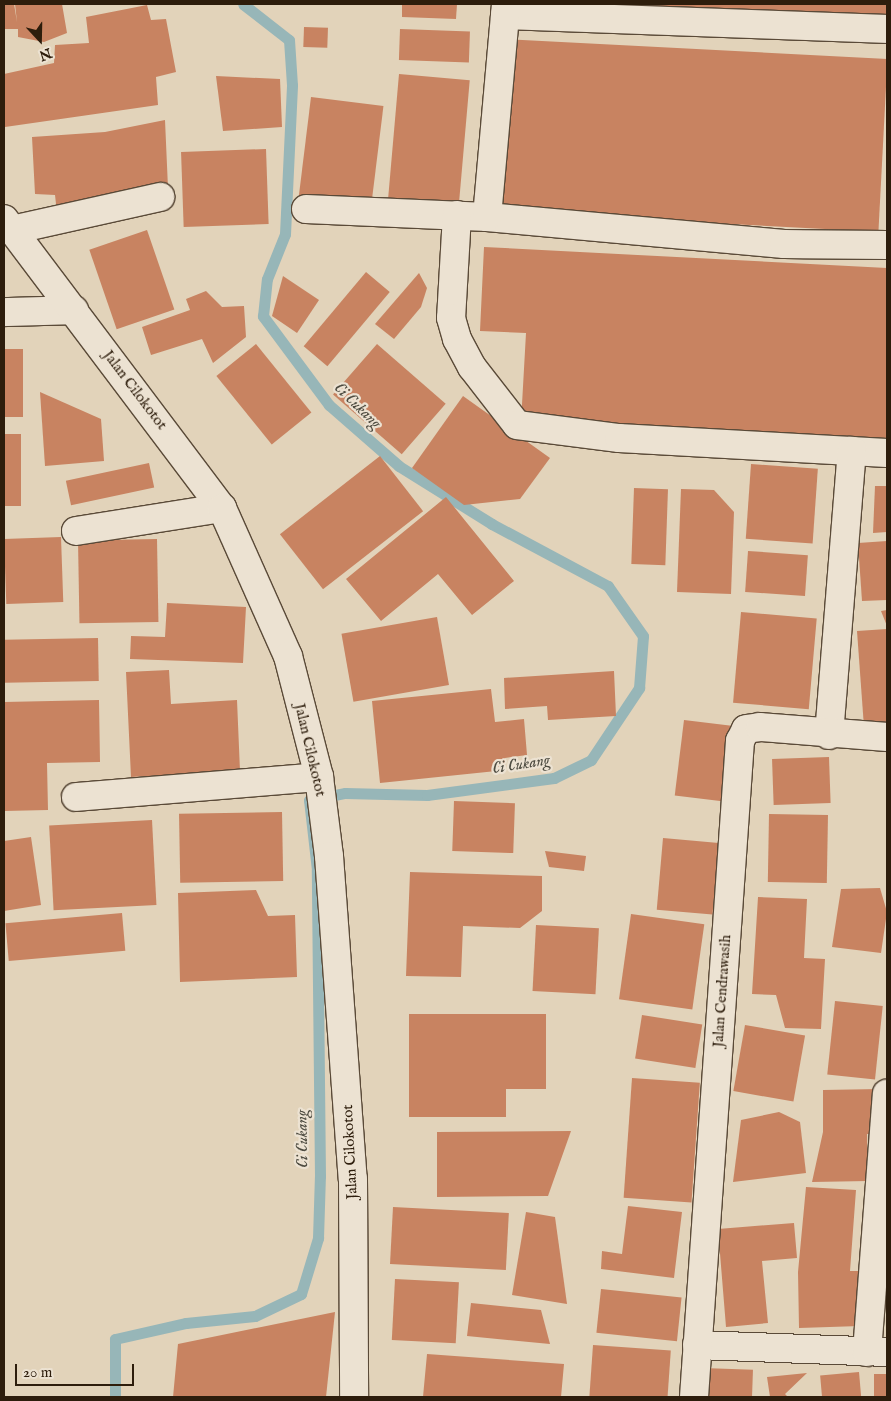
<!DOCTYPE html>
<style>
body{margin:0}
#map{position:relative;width:891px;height:1401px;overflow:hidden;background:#e2d3ba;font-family:"IM FELL English",serif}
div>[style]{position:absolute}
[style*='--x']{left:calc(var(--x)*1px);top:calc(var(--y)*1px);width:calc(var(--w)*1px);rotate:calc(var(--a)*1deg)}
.stream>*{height:11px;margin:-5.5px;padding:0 5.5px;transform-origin:5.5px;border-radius:5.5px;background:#97b6b8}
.building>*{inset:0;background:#c88361;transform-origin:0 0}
.roads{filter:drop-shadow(1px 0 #5a4a38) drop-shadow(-1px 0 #5a4a38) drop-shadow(0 1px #5a4a38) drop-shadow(0 -1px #5a4a38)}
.street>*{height:28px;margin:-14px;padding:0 14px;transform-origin:14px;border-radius:14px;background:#ece2d2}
.secondary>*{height:28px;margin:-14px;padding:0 14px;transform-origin:14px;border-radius:14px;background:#ece2d2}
span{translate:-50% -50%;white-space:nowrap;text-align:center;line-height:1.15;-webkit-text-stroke:4.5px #ece2d2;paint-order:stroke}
.street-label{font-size:15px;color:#2d1d0c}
.water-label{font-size:16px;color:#4d4b40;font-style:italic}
.frame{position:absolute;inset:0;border:5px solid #2d1d0c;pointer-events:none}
.north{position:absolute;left:15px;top:15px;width:50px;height:50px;-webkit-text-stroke:4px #ece2d2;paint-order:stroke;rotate:159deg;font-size:14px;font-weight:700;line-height:20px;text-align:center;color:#2d1d0c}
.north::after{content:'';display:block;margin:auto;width:18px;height:22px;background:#2d1d0c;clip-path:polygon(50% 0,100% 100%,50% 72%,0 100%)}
.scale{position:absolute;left:15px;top:1364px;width:119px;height:22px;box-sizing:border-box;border:2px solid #2d1d0c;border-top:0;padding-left:6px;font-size:15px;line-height:18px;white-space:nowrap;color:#2d1d0c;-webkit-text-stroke:4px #ece2d2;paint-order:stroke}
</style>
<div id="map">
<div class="stream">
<i style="--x:115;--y:1397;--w:58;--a:-90"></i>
<i style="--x:115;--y:1339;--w:73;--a:-12.7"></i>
<i style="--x:186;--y:1323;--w:69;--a:-5.8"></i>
<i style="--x:255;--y:1316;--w:51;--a:-25.6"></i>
<i style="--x:301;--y:1294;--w:59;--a:-73.1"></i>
<i style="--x:318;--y:1238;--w:62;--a:-88.2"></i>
<i style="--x:320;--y:1176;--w:306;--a:-90.6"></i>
<i style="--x:317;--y:870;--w:70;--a:-96.5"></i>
<i style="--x:309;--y:800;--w:37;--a:-11"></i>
<i style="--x:345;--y:793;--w:82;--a:1.4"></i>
<i style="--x:427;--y:795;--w:128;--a:-7.6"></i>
<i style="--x:554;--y:778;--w:41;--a:-25.9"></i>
<i style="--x:591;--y:760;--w:87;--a:-56.3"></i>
<i style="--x:639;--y:688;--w:52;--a:-85.6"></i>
<i style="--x:643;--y:636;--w:61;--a:-125"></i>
<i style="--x:608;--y:586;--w:132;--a:-151.9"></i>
<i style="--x:492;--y:524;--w:110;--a:-148.1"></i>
<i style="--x:399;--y:466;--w:93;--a:-138.9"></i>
<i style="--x:329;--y:405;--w:111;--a:-126.6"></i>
<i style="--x:263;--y:316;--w:37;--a:-84"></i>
<i style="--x:267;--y:279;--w:48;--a:-68.2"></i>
<i style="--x:285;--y:234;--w:149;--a:-87.3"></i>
<i style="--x:292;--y:85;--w:45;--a:-93.8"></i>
<i style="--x:289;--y:40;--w:58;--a:-142"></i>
</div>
<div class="building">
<i style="clip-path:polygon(4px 4px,14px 4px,17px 22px,15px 4px,62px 4px,67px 33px,44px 42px,18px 37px,18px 29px,4px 29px)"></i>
<i style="clip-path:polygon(402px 4px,457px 4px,456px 19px,402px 17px)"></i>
<i style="clip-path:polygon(614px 4px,887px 4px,887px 20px,614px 5px)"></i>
<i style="clip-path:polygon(147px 5px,151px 20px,166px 19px,176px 72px,156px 77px,158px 105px,5px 127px,4px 74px,54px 63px,55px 45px,89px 43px,86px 17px)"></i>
<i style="left:304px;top:27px;width:24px;height:20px;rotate:2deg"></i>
<i style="left:400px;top:29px;width:70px;height:31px;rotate:2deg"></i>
<i style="left:505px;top:39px;width:383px;height:173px;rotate:3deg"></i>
<i style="left:399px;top:74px;width:71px;height:128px;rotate:5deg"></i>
<i style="clip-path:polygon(216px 76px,280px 79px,282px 127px,223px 131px)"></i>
<i style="left:311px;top:97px;width:73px;height:102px;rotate:7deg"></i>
<i style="clip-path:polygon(165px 120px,168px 188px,57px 213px,55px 195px,35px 194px,32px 137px,105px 132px)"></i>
<i style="left:266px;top:149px;width:75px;height:85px;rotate:88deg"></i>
<i style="left:147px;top:230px;width:84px;height:61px;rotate:71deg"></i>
<i style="clip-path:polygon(484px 247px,887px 268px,887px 441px,521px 422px,526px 333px,480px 331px)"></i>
<i style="left:366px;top:272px;width:31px;height:97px;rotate:40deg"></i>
<i style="clip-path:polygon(419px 273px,427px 288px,421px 307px,394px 339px,375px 324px)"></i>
<i style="clip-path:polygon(283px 276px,319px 300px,297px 333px,272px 316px)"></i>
<i style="clip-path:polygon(206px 291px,222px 307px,244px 306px,246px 337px,213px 363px,202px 339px,151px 355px,142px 327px,190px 310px,186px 299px)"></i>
<i style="left:256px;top:344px;width:88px;height:51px;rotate:51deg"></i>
<i style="left:377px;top:344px;width:91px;height:67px;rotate:41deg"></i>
<i style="left:4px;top:349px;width:19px;height:68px"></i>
<i style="clip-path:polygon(40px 392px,101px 419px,104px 461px,45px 466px)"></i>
<i style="clip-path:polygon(463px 396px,550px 458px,520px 499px,464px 505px,412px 468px)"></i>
<i style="left:4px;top:434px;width:17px;height:72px"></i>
<i style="left:380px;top:456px;width:70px;height:127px;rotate:52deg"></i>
<i style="left:149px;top:463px;width:25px;height:85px;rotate:78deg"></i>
<i style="left:751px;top:464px;width:67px;height:75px;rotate:4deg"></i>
<i style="clip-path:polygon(875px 486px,887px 486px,887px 532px,873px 533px)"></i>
<i style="left:634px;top:488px;width:34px;height:76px;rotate:2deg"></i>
<i style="clip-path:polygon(681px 489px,714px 490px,734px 512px,731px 594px,677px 592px)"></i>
<i style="clip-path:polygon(446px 497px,514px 581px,472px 615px,438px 574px,381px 621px,346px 579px)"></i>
<i style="left:61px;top:537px;width:65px;height:57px;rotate:88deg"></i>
<i style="left:157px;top:539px;width:83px;height:79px;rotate:89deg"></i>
<i style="clip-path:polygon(887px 541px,887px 600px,862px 601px,858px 543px)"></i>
<i style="left:748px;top:551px;width:60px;height:41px;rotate:4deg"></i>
<i style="clip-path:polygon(167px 603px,246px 607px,243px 663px,130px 659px,131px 636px,165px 637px)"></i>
<i style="clip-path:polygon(887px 610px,887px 626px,881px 611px)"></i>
<i style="left:741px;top:612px;width:76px;height:91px;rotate:5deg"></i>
<i style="left:437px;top:617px;width:69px;height:97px;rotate:80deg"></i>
<i style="clip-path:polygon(887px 629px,887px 725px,864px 727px,857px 631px)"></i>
<i style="left:98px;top:638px;width:43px;height:94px;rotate:89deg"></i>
<i style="clip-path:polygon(169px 670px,171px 704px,237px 700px,240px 771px,131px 777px,126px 672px)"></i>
<i style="clip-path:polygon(614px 671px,616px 716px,548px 720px,547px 706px,505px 709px,504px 678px)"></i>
<i style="clip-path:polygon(491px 689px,495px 722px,524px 719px,527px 755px,505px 758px,506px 770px,380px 783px,372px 701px)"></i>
<i style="clip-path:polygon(99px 700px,100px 762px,47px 763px,48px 810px,4px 811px,4px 702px)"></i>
<i style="left:684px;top:720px;width:52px;height:76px;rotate:7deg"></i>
<i style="left:829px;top:757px;width:46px;height:57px;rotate:88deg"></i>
<i style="left:454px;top:801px;width:61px;height:50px;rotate:2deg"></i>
<i style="left:282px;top:812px;width:69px;height:103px;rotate:89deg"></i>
<i style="left:769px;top:814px;width:59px;height:68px;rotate:1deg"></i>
<i style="left:152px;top:820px;width:85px;height:103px;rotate:87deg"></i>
<i style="clip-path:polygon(31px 837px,41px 905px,4px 911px,4px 841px)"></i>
<i style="left:663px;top:838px;width:56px;height:72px;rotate:5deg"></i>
<i style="clip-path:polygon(545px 851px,586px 856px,584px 871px,549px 867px)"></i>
<i style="clip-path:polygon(410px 872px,542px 876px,542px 911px,520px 928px,463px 926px,461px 977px,406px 976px)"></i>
<i style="clip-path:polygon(880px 888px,887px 912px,881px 953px,832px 947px,841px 889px)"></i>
<i style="clip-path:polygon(256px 890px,268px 916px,295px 915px,297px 977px,180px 982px,178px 893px)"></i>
<i style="clip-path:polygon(758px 897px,807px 899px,804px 958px,825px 959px,821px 1029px,785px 1028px,776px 995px,752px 994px)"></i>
<i style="left:122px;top:913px;width:38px;height:117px;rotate:85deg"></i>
<i style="left:631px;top:914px;width:74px;height:86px;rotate:8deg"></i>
<i style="left:536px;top:925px;width:63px;height:66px;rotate:3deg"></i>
<i style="left:835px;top:1001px;width:48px;height:74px;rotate:6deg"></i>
<i style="clip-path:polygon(409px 1014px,546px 1014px,546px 1089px,506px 1089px,506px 1117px,409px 1117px)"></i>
<i style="left:642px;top:1015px;width:61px;height:44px;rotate:9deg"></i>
<i style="left:745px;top:1025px;width:61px;height:67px;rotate:10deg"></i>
<i style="left:632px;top:1078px;width:68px;height:120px;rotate:4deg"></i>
<i style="clip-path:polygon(880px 1089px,880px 1134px,867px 1134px,868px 1181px,812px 1182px,823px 1132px,823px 1090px)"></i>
<i style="clip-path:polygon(779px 1112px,800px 1122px,806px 1173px,733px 1182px,741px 1120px)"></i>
<i style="clip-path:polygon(571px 1131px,548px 1196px,437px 1197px,437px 1132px)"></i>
<i style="clip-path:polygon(806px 1187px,856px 1190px,850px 1271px,859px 1271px,860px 1326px,799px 1328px,798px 1272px)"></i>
<i style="clip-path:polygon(628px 1206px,682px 1212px,674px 1278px,601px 1269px,602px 1251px,622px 1254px)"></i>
<i style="left:393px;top:1207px;width:116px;height:57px;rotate:3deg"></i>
<i style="clip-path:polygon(526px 1212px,555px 1217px,567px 1304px,512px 1295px)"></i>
<i style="clip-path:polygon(794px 1223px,797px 1258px,762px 1261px,768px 1323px,726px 1327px,718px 1229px)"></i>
<i style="left:395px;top:1279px;width:64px;height:61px;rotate:3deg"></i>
<i style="left:601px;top:1289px;width:81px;height:44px;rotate:6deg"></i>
<i style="clip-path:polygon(471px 1303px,541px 1310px,550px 1344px,467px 1336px)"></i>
<i style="clip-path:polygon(335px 1312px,326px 1397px,173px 1397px,178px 1344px)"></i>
<i style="left:593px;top:1345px;width:78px;height:52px;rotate:4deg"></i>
<i style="clip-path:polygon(427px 1354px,564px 1364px,561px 1397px,423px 1397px)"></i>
<i style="left:703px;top:1368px;width:50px;height:29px;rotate:2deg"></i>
<i style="left:859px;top:1372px;width:25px;height:39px;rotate:85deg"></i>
<i style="clip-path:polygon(807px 1373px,785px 1394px,788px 1397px,770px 1397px,767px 1377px)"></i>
<i style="left:874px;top:1374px;width:13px;height:23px"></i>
</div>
<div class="roads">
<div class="street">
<i style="--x:505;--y:15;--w:382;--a:2.1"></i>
<i style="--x:306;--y:209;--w:181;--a:2.5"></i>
<i style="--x:487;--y:217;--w:298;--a:5.2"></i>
<i style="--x:784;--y:244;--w:103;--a:0.6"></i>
<i style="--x:457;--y:215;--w:103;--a:93.3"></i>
<i style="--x:451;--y:318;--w:22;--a:74"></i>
<i style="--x:457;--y:339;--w:32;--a:62"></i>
<i style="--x:472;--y:367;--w:73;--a:52.2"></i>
<i style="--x:517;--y:425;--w:103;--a:7.3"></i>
<i style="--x:619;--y:438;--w:268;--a:3.2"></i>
<i style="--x:487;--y:217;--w:214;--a:-84.9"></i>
<i style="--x:12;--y:230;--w:152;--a:-12.6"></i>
<i style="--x:4;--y:312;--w:70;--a:-1.6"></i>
<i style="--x:76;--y:531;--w:148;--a:-9"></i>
<i style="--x:829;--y:735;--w:285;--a:-85.4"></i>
<i style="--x:76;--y:797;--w:244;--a:-4.7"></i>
<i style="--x:697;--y:1345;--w:190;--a:2.1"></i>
<i style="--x:867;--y:1352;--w:259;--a:-85.6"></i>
<i style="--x:694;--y:1397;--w:658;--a:-85.99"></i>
<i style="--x:740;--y:741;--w:13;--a:-63"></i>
<i style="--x:746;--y:729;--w:14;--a:-8"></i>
<i style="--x:760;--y:727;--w:127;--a:4.5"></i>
</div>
<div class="secondary">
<i style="--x:4;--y:219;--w:362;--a:53"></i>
<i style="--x:222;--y:508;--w:162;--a:66"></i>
<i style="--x:288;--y:656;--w:125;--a:75.6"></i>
<i style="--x:319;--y:777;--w:80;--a:82.8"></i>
<i style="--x:329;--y:856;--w:324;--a:85.8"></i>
<i style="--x:353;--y:1179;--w:218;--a:89.7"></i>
</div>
</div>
<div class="street-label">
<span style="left:135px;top:390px;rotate:53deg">Jalan Cilokotot</span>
<span style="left:310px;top:750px;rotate:77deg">Jalan Cilokotot</span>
<span style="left:722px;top:991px;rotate:-86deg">Jalan Cendrawasih</span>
<span style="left:350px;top:1152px;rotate:-93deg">Jalan Cilokotot</span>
</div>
<div class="water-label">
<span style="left:357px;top:406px;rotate:44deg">Ci Cukang</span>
<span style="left:521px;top:765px;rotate:-9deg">Ci Cukang</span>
<span style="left:303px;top:1139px;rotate:-91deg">Ci Cukang</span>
</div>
<div class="frame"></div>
<div class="north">N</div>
<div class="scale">20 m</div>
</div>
